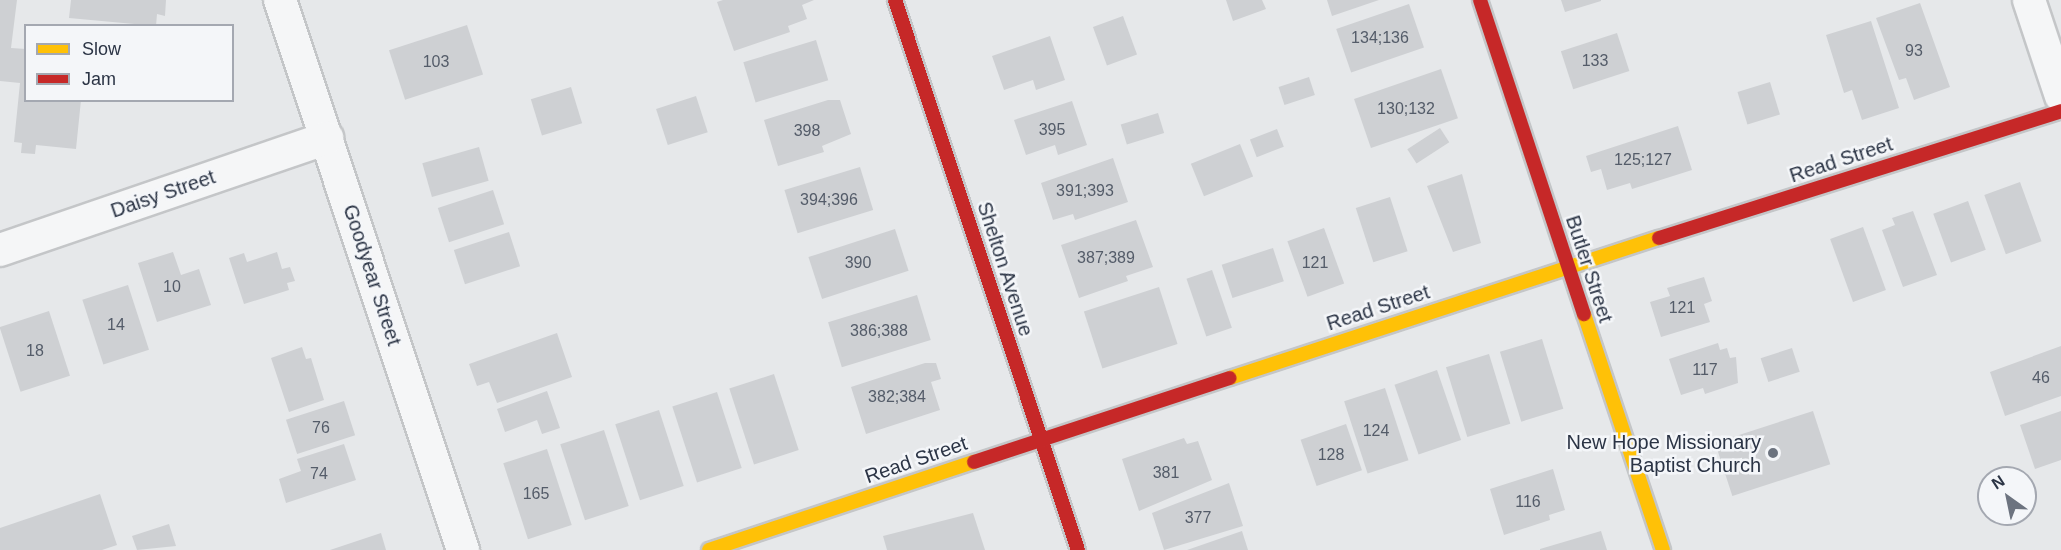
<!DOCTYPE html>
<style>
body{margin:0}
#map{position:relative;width:2061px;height:550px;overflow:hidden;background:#e6e8ea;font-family:Helvetica,sans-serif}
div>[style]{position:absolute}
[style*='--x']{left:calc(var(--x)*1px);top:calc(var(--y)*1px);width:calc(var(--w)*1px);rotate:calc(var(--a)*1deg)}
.building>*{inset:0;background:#ced0d3;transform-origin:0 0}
.roads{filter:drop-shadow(2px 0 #c4c6c8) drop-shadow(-2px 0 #c4c6c8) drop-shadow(0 2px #c4c6c8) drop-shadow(0 -2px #c4c6c8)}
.street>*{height:32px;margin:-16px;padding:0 16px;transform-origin:16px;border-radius:16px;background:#f5f6f7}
.slow>*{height:14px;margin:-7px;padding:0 7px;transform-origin:7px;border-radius:7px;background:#ffc107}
.jam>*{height:14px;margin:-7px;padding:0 7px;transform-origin:7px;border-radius:7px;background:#c62828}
.dots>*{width:16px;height:16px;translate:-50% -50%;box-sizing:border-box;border:3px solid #f4f6f9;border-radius:50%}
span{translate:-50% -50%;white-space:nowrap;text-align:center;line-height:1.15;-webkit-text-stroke:5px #f4f6f9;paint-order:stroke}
.number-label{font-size:16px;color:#545c69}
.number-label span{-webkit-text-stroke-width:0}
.street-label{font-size:20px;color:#2b3445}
.poi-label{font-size:20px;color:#2b3445}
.right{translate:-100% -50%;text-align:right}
.legend{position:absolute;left:24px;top:24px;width:210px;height:78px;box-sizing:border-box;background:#f4f6f9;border:2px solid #a4a8b1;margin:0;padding:8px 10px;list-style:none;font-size:18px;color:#2b3445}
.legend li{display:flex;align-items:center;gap:12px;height:30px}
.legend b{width:30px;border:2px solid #a4a8b1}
.north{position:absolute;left:1977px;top:466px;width:60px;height:60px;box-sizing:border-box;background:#f4f6f9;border:2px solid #a4a8b1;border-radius:50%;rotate:327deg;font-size:16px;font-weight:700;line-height:24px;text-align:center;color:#2b3445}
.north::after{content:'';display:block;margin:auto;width:21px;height:27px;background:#6c737f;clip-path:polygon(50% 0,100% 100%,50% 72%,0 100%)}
</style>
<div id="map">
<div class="building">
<i style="clip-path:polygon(0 0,17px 0,11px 48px,26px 49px,26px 100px,81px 100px,76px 149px,36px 145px,35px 154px,21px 153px,22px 143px,14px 142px,20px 83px,0 81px)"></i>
<i style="clip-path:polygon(71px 0,166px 0,165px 16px,157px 14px,156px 26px,69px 18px)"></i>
<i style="clip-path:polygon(723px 0,814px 0,802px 5px,807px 19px,788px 26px,790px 32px,734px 51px,717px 2px)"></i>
<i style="clip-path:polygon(1226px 0,1262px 0,1266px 9px,1233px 21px)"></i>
<i style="clip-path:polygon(1327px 0,1379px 0,1332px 16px)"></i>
<i style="clip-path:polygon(1561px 0,1601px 0,1601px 1px,1565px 12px)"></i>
<i style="clip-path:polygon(1920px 3px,1950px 87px,1914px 100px,1906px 78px,1899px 80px,1876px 18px)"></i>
<i style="left:1409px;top:4px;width:46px;height:77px;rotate:71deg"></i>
<i style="left:1123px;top:16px;width:41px;height:32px;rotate:70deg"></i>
<i style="clip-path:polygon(1871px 21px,1899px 108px,1862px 120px,1852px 90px,1844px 93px,1826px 35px)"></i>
<i style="left:467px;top:25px;width:52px;height:82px;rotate:72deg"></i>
<i style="left:1617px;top:33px;width:40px;height:59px;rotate:72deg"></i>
<i style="clip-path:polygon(1050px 36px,1065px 80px,1036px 90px,1033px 80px,1004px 90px,992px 56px)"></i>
<i style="left:816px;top:40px;width:42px;height:76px;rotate:73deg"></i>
<i style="left:1441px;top:69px;width:52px;height:92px;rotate:71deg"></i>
<i style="left:1309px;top:77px;width:19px;height:32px;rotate:72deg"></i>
<i style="left:1770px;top:82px;width:34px;height:34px;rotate:73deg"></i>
<i style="left:571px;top:87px;width:38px;height:42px;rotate:73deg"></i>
<i style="left:696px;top:96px;width:38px;height:42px;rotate:72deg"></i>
<i style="clip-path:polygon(828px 100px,840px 100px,851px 134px,822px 146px,824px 152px,778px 166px,764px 120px)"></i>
<i style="clip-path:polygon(1072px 101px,1087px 145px,1058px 155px,1055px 145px,1026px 155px,1014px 120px)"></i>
<i style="left:1158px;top:113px;width:21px;height:39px;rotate:73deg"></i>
<i style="clip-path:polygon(1678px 126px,1692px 170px,1632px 189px,1630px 183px,1607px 190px,1601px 169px,1591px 172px,1586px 156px)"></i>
<i style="left:1440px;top:128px;width:17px;height:39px;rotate:57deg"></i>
<i style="left:1277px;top:129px;width:19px;height:29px;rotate:69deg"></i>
<i style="left:1240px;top:144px;width:35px;height:53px;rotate:68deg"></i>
<i style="left:479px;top:147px;width:35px;height:59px;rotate:74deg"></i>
<i style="clip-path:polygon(1113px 158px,1128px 202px,1075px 220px,1073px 214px,1053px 220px,1041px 183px)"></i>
<i style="left:860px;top:167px;width:45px;height:79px;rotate:73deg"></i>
<i style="clip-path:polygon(1462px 174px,1481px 243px,1453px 252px,1427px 186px)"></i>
<i style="left:2020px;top:182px;width:63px;height:38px;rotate:70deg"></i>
<i style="left:493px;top:190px;width:36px;height:58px;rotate:72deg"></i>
<i style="left:1390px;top:197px;width:57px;height:36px;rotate:72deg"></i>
<i style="left:1968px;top:201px;width:52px;height:37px;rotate:70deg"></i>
<i style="clip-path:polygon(1913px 211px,1937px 275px,1903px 287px,1882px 230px,1895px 225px,1892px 218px)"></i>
<i style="clip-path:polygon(1136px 220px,1153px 267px,1126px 276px,1128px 281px,1079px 298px,1061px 245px)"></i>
<i style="left:1863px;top:227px;width:67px;height:35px;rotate:70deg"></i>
<i style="left:1324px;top:228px;width:59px;height:39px;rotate:70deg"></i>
<i style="left:895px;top:229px;width:44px;height:91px;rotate:72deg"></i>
<i style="left:509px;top:232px;width:36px;height:58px;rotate:72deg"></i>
<i style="left:1273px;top:248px;width:35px;height:54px;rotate:72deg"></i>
<i style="clip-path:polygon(173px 252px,181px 275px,199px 269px,211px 305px,157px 322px,138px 263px)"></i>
<i style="clip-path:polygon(277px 252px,282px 269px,290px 267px,295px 281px,287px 283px,289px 290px,244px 304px,229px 258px,244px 253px,247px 262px)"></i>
<i style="left:1212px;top:270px;width:61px;height:27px;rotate:71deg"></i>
<i style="clip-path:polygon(1704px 277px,1712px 301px,1704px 304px,1710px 322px,1661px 337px,1650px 302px,1670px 296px,1667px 288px)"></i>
<i style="left:128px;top:285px;width:68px;height:48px;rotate:72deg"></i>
<i style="left:1159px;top:287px;width:60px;height:79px;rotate:72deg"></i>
<i style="left:917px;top:295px;width:47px;height:93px;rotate:73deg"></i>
<i style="left:49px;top:311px;width:68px;height:52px;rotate:72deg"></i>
<i style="clip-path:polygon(557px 333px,572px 377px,497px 403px,489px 382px,477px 386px,469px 364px)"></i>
<i style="left:1542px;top:339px;width:73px;height:44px;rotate:73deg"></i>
<i style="clip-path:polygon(1718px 343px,1720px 350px,1727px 348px,1730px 358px,1736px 357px,1738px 383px,1705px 394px,1703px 388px,1681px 395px,1669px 359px)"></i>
<i style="clip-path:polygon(2061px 346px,2061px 396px,2005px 416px,1990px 372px)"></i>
<i style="clip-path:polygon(302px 347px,306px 359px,311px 358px,324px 400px,289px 412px,271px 358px)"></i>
<i style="left:1792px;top:348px;width:25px;height:33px;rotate:72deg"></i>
<i style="left:1489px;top:354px;width:73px;height:45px;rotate:73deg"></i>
<i style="clip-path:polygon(925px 363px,936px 363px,941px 379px,931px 382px,940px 410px,866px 434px,851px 387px)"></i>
<i style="left:1437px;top:370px;width:74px;height:45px;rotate:71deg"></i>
<i style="left:774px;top:374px;width:80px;height:47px;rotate:72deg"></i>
<i style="left:1385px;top:388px;width:76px;height:43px;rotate:72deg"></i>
<i style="clip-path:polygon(547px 391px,560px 428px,542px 434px,537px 420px,505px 432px,497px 409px)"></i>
<i style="left:717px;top:392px;width:80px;height:47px;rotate:72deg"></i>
<i style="left:344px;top:401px;width:36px;height:61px;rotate:72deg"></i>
<i style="left:659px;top:410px;width:80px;height:46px;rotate:72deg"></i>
<i style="left:1813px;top:411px;width:56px;height:103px;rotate:72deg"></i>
<i style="clip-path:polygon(2061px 411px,2061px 460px,2035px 469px,2020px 425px)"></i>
<i style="left:1346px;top:424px;width:49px;height:48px;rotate:71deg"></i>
<i style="left:604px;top:430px;width:80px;height:46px;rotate:72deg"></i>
<i style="clip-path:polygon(1184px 438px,1187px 444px,1198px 441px,1212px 480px,1139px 511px,1122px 459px)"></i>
<i style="clip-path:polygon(344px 444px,356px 480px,286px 503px,279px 479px,301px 471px,297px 459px)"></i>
<i style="left:547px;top:449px;width:80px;height:46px;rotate:72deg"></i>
<i style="clip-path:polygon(1553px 469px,1565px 510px,1549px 515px,1550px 520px,1504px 535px,1490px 489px)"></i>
<i style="clip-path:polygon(1229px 483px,1243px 526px,1164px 550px,1152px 513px)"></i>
<i style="clip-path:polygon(100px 494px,117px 545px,102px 550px,0 550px,0 528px)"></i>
<i style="clip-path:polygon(973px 513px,985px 550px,887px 550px,883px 536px)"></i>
<i style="clip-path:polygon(169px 524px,176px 546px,137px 550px,132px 536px)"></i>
<i style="clip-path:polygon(1242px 531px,1248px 550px,1187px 550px)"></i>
<i style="clip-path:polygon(1601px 531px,1607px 550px,1540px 550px,1540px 549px)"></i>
<i style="clip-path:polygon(381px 533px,386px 550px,330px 550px)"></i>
</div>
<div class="roads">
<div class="street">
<i style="--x:280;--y:0;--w:580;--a:71.6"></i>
<i style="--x:2029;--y:0;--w:101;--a:71.6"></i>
<i style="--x:0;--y:250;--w:346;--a:-18.9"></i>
</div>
<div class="slow">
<i style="--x:1584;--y:314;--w:249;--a:71.5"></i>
<i style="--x:1230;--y:378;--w:451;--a:-18.1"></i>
<i style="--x:709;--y:550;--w:279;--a:-18.4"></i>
</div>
<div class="jam">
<i style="--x:895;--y:0;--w:580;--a:71.6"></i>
<i style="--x:1480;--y:0;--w:331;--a:71.7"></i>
<i style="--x:1659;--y:238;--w:422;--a:-17.5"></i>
<i style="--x:974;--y:462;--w:269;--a:-18.2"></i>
</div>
</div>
<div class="dots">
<i style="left:1773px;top:453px;background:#6c737f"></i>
</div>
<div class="number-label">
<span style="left:1380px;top:38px">134;136</span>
<span style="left:1914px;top:51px">93</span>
<span style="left:1595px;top:61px">133</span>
<span style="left:436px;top:62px">103</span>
<span style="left:1406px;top:109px">130;132</span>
<span style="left:1052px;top:130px">395</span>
<span style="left:807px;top:131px">398</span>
<span style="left:1643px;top:160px">125;127</span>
<span style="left:1085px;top:191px">391;393</span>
<span style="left:829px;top:200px">394;396</span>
<span style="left:1106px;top:258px">387;389</span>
<span style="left:858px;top:263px">390</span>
<span style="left:1315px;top:263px">121</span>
<span style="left:172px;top:287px">10</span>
<span style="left:1682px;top:308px">121</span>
<span style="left:116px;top:325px">14</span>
<span style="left:879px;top:331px">386;388</span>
<span style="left:35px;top:351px">18</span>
<span style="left:1705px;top:370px">117</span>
<span style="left:2041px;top:378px">46</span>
<span style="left:897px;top:397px">382;384</span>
<span style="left:321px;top:428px">76</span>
<span style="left:1376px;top:431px">124</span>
<span style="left:1331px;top:455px">128</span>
<span style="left:1166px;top:473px">381</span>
<span style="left:319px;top:474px">74</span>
<span style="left:536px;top:494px">165</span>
<span style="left:1528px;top:502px">116</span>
<span style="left:1198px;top:518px">377</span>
</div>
<div class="street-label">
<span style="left:1841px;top:160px;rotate:-18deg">Read Street</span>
<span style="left:163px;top:194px;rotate:-19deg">Daisy Street</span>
<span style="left:1005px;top:269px;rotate:72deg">Shelton Avenue</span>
<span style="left:1589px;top:269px;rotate:72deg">Butler Street</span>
<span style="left:372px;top:275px;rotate:72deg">Goodyear Street</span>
<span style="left:1378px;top:308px;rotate:-18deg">Read Street</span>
<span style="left:916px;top:460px;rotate:-19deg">Read Street</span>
</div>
<div class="poi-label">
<span class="right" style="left:1761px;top:454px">New Hope Missionary<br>Baptist Church</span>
</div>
<ul class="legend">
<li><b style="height:8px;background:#ffc107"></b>Slow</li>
<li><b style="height:8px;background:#c62828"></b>Jam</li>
</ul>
<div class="north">N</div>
</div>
